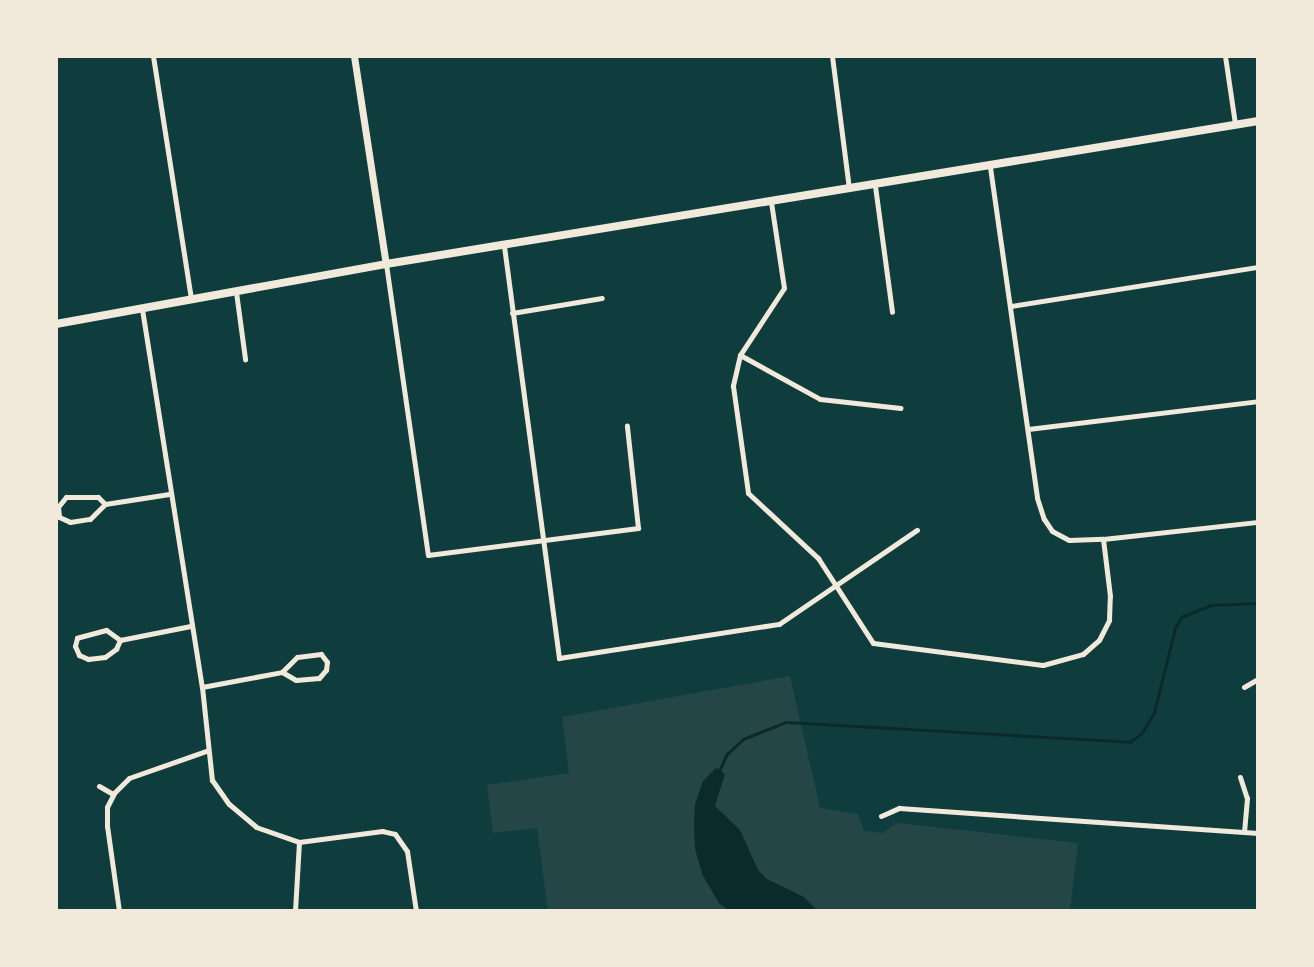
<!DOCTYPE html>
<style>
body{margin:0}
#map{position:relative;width:1314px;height:967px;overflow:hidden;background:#0f3d3e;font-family:"PT Sans",sans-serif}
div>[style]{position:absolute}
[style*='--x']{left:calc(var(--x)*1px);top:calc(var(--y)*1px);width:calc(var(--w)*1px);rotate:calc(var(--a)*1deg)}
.green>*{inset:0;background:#244646}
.water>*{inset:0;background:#0a2a2b}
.stream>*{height:3px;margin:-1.5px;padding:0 1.5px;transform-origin:1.5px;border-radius:1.5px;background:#0a2a2b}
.minor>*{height:5px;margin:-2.5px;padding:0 2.5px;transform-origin:2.5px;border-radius:2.5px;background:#f1e9da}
.tertiary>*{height:7px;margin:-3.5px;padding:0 3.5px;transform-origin:3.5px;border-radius:3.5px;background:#f1e9da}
.secondary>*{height:8px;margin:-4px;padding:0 4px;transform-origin:4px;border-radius:4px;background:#f1e9da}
span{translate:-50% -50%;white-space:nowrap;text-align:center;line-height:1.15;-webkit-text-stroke:7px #f1e9da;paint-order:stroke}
.frame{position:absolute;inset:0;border:58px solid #f1e9da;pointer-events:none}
</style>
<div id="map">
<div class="green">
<i style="clip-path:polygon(790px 676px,820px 808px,858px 814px,864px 831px,883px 833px,897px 823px,1078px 843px,1070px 911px,548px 911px,537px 828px,493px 833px,487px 785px,569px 773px,562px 717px)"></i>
</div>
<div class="water">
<i style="clip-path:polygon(716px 768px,725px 774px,715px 806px,740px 830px,758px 870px,767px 879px,804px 897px,818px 911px,729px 911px,719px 903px,703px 876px,695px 849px,694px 826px,695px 804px,703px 781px)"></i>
</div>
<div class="stream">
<i style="--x:718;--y:773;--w:21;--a:-65"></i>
<i style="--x:727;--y:754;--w:22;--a:-43"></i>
<i style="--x:743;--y:739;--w:46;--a:-21.6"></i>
<i style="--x:786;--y:722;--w:345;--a:3.3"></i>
<i style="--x:1130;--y:742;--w:15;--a:-37"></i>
<i style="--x:1142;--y:733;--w:24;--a:-60"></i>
<i style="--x:1154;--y:712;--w:87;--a:-76"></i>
<i style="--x:1175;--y:628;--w:13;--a:-61"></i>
<i style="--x:1181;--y:617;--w:32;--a:-22"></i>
<i style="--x:1211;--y:605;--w:47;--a:-2.4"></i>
</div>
<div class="minor">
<i style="--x:153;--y:56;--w:247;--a:81.1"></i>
<i style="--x:832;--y:56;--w:134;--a:82.7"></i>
<i style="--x:1225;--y:56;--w:69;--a:81.6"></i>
<i style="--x:990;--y:167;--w:334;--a:81.9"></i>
<i style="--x:1037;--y:498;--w:22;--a:72"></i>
<i style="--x:1044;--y:519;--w:14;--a:56"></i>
<i style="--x:1052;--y:531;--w:19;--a:28"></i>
<i style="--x:1069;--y:540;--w:34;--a:-2"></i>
<i style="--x:1103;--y:539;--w:156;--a:-6.3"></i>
<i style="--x:875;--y:186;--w:127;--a:82.3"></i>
<i style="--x:771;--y:202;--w:87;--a:81.4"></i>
<i style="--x:784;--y:288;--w:80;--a:123.3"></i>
<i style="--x:740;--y:355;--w:32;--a:103"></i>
<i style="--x:733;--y:386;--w:108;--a:82"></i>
<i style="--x:748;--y:493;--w:96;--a:42.9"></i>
<i style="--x:818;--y:558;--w:101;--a:57.1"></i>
<i style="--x:873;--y:643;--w:171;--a:7.4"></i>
<i style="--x:1043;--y:665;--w:41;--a:-15.4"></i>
<i style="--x:1083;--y:654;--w:21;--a:-41"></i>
<i style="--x:1099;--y:640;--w:22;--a:-63"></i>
<i style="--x:1109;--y:620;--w:24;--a:-88"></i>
<i style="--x:1110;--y:596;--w:57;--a:-97"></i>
<i style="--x:504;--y:246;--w:416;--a:82.4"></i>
<i style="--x:559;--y:658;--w:223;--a:-8.8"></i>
<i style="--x:779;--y:624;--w:167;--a:-34.3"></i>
<i style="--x:386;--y:264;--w:294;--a:81.8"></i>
<i style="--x:428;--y:555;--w:212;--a:-7.3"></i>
<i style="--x:638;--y:528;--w:103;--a:-96.2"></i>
<i style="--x:236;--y:292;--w:68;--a:82.3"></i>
<i style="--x:1011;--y:306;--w:250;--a:-9"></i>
<i style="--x:142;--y:309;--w:383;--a:81"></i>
<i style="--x:202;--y:687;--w:94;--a:83.9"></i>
<i style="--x:212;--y:780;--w:29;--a:55"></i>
<i style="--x:229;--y:804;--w:35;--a:40"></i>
<i style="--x:256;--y:827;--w:46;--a:19.2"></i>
<i style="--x:299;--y:842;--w:84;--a:-7.5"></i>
<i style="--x:382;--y:831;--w:13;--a:13"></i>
<i style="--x:395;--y:834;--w:21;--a:55"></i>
<i style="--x:407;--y:851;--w:61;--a:81.5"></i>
<i style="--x:512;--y:313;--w:91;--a:-9.5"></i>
<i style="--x:740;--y:355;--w:91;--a:28.8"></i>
<i style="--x:820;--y:399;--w:81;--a:6.4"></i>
<i style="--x:1028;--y:429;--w:232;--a:-6.9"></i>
<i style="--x:105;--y:504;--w:10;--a:-135"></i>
<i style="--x:98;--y:497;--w:32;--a:180"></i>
<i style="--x:66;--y:497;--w:13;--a:129"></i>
<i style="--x:58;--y:507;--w:10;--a:84"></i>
<i style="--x:59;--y:517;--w:12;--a:24"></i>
<i style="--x:70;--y:522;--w:20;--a:-9"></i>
<i style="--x:90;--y:519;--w:21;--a:-45"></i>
<i style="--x:105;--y:504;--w:65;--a:-8.9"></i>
<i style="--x:120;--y:640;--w:17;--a:-144"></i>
<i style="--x:106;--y:630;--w:30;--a:165"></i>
<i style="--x:77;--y:638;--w:8;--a:104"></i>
<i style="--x:75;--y:646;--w:10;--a:66"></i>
<i style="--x:79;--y:655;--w:10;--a:24"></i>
<i style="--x:88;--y:659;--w:17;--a:-7"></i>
<i style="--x:105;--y:657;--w:14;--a:-36"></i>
<i style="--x:116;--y:649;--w:10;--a:-66"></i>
<i style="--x:120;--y:640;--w:72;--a:-11.2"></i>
<i style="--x:202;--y:687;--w:81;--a:-10.6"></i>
<i style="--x:282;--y:672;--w:16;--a:30"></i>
<i style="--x:296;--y:680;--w:23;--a:-5"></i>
<i style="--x:319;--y:678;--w:11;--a:-49"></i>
<i style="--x:326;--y:670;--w:8;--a:-83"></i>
<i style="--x:327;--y:662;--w:10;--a:-127"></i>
<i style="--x:321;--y:654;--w:24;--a:173"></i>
<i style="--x:297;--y:657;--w:21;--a:135"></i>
<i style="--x:1244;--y:687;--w:16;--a:-30"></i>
<i style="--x:1240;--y:777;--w:22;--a:72"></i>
<i style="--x:1247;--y:798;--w:34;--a:95"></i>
<i style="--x:99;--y:786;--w:16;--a:30"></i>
<i style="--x:881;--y:816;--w:20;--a:-24"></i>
<i style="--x:899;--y:808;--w:360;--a:4"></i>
<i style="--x:119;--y:911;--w:86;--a:-98"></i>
<i style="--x:107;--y:826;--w:19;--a:-90"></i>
<i style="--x:107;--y:807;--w:16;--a:-63"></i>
<i style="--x:114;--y:793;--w:21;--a:-45"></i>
<i style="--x:129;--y:778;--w:82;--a:-19.3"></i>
<i style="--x:295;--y:911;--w:69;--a:-86.7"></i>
</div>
<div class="tertiary">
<i style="--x:354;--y:56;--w:210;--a:81.3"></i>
</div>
<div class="secondary">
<i style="--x:56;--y:324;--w:335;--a:-10.3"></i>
<i style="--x:386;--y:264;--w:884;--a:-9.31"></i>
</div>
<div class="frame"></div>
</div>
